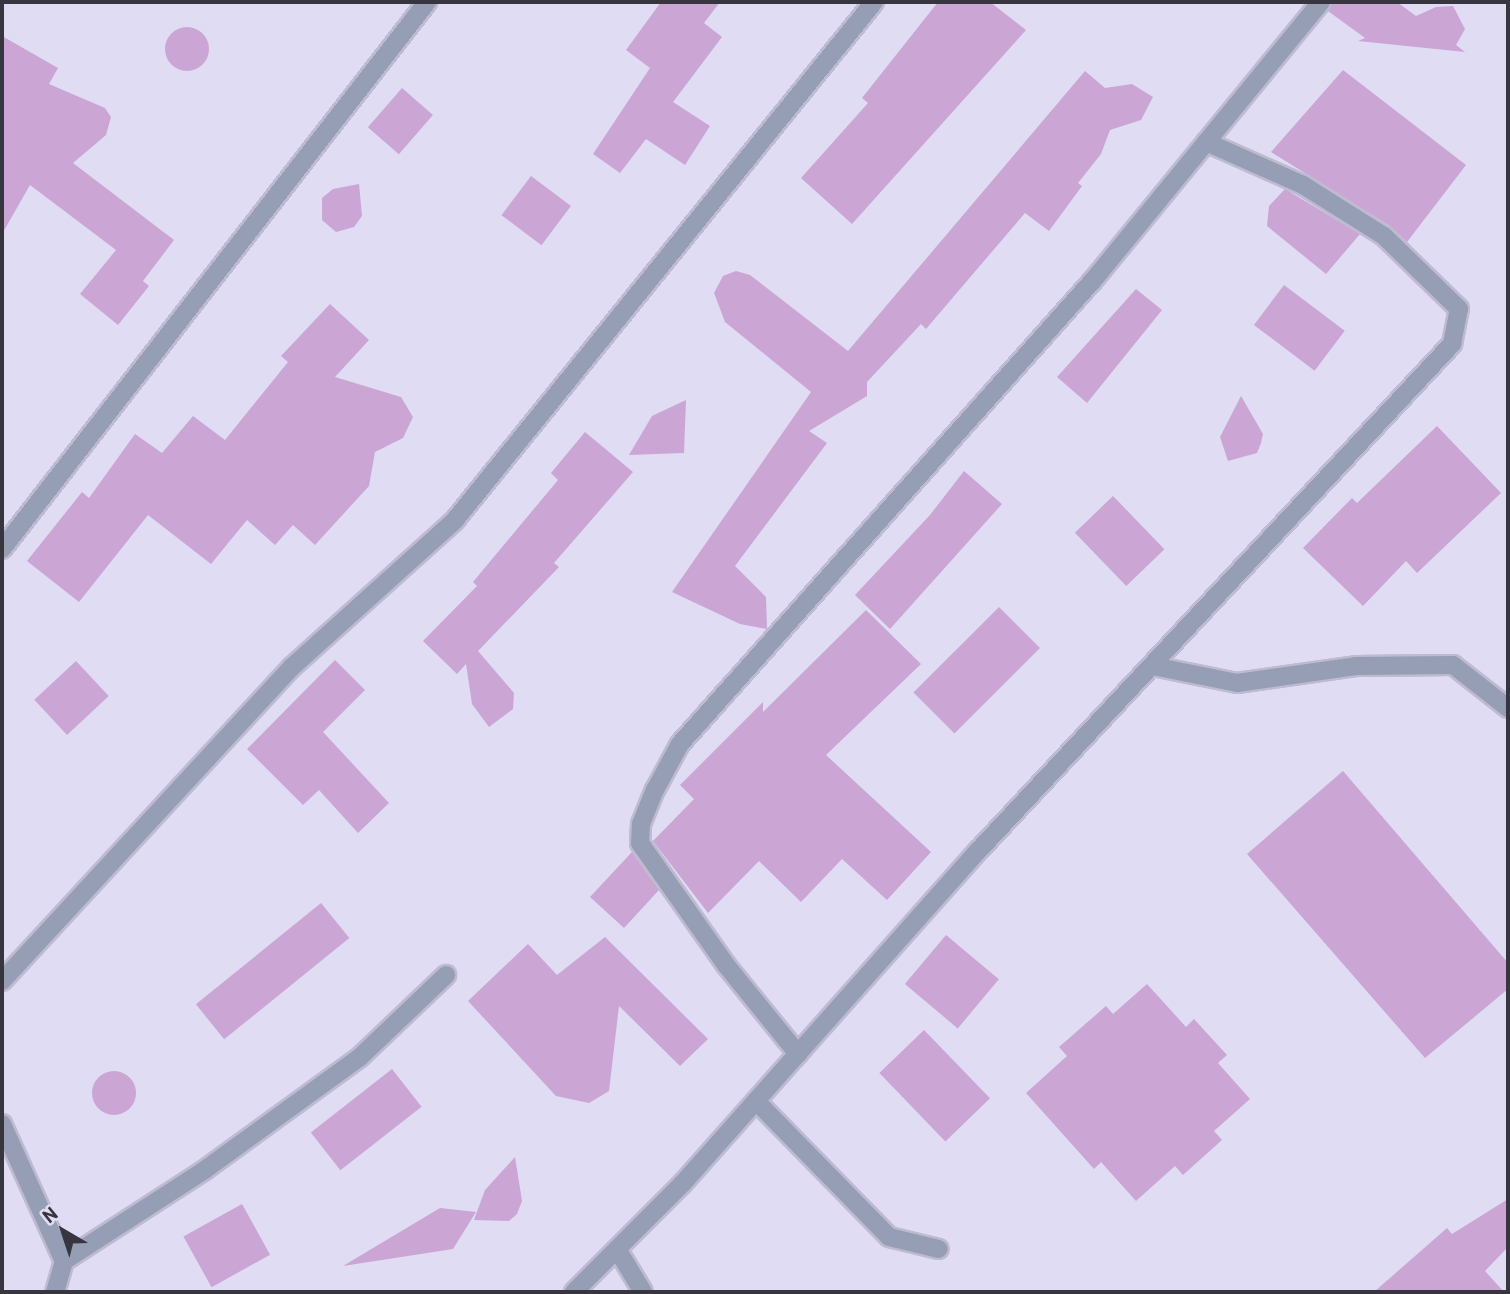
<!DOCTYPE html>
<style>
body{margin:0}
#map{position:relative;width:1510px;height:1294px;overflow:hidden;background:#e0dcf4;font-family:Barlow,sans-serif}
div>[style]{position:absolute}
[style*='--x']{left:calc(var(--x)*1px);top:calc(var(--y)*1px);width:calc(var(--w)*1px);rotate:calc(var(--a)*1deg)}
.building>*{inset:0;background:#cba5d4;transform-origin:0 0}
.round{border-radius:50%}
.roads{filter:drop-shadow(2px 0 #bebbd0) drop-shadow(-2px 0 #bebbd0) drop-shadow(0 2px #bebbd0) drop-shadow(0 -2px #bebbd0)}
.lane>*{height:18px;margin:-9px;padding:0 9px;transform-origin:9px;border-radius:9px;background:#959eb5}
.street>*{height:18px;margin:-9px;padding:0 9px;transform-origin:9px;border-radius:9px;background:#959eb5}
span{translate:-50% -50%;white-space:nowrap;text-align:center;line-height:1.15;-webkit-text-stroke:5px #e0dcf4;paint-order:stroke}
.frame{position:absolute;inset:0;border:4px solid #37363f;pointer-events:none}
.north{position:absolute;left:28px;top:1196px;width:70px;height:70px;-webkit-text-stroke:5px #e0dcf4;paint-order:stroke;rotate:321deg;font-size:19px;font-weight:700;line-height:28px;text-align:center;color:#37363f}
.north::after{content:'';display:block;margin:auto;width:24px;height:32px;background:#37363f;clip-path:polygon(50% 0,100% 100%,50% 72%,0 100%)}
</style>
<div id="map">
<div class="building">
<i style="clip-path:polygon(661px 2px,720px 2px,704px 23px,722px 37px,673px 102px,710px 126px,685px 165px,646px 139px,620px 173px,593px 154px,650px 68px,626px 50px)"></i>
<i style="clip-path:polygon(938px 2px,990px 2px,1026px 30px,852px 224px,801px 178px,868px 103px,862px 98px)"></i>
<i style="clip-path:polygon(1332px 2px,1397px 2px,1416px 16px,1436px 7px,1453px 6px,1465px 29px,1456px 45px,1465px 52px,1358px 41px,1365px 38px,1328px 11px)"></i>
<i class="round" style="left:165px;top:27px;width:44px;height:44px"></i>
<i style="clip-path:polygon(2px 36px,58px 68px,49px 84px,105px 108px,111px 117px,106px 135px,73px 163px,174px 240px,143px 281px,149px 286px,118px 325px,80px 294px,116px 250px,30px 185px,2px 234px)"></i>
<i style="clip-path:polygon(1343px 70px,1466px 165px,1407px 242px,1390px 226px,1271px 152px)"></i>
<i style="clip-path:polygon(1085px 71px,1105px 88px,1132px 84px,1153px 97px,1141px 120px,1110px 130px,1101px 154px,1078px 183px,1082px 186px,1049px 231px,1025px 213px,926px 329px,921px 324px,867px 382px,867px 396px,809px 431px,827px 443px,735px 566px,766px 597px,767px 629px,740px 624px,672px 592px,811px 392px,725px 322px,714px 293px,723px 276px,736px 271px,750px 275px,848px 351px)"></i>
<i style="left:402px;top:88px;width:41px;height:52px;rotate:41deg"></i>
<i style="left:531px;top:176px;width:50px;height:49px;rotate:37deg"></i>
<i style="clip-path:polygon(359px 184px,362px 216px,354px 227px,336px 232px,322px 220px,322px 198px,333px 189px)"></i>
<i style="clip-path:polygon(1285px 189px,1360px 234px,1326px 274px,1267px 226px,1269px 206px)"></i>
<i style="left:1284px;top:285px;width:76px;height:50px;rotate:37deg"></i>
<i style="clip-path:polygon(1136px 289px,1162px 310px,1087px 403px,1057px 377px)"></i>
<i style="clip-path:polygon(330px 304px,369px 340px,335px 377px,401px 397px,413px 417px,403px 438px,375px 452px,369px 486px,315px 545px,293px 525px,275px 545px,247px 520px,211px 564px,148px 515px,79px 602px,27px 561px,82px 492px,89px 498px,135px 434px,162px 453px,193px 416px,225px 440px,288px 362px,281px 356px)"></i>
<i style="clip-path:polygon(1241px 396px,1263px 434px,1261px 443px,1257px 453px,1228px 461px,1220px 437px)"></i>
<i style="clip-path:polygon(686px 400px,684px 453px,629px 455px,652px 416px)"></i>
<i style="clip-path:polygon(1437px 426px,1501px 493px,1417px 573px,1406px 561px,1363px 606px,1303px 548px,1352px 498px,1357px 503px)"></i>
<i style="clip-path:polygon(585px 432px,633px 472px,554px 563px,559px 567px,478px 651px,514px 693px,513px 709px,489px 727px,472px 704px,466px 664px,457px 674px,423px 641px,477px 586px,473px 582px,558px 480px,551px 473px)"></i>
<i style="clip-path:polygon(964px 471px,1002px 504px,890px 629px,855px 595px,930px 515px)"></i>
<i style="left:1113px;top:496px;width:74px;height:53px;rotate:46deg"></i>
<i style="left:999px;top:607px;width:58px;height:121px;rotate:45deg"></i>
<i style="clip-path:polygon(866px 610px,921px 664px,826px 755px,931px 852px,887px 900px,842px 859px,801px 902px,759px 861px,708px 913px,653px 841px,694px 799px,680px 785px,763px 702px,763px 712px)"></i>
<i style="clip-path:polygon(335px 660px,365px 690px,323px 732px,389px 803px,358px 833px,319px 790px,303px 805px,247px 749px)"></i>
<i style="left:76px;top:661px;width:48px;height:57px;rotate:47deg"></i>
<i style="clip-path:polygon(1343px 771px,1508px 963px,1508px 989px,1425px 1058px,1247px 854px)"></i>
<i style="clip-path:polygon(632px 852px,659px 890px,624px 928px,590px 897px)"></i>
<i style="left:321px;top:903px;width:45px;height:161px;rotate:51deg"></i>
<i style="left:946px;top:935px;width:69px;height:64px;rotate:40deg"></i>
<i style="clip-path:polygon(605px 937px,708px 1039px,680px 1066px,619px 1006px,609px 1091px,589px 1103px,556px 1096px,468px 1001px,528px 944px,557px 975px)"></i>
<i style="clip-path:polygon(1147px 984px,1186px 1027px,1194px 1019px,1227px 1055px,1218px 1063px,1250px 1099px,1214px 1131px,1222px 1140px,1183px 1175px,1175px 1166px,1136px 1201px,1101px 1162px,1094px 1169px,1026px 1093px,1067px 1056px,1059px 1047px,1106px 1006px,1113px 1014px)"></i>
<i style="left:924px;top:1030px;width:95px;height:62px;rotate:46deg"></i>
<i style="left:392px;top:1069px;width:48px;height:103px;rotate:52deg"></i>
<i class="round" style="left:92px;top:1071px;width:44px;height:44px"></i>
<i style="clip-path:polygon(515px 1157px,522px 1201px,517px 1214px,509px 1221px,474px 1220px,485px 1190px)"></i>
<i style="clip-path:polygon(1508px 1199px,1508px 1247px,1485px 1271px,1504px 1292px,1374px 1292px,1447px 1228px,1452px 1234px)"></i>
<i style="left:242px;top:1204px;width:58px;height:67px;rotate:61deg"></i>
<i style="clip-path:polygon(440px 1208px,476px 1212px,453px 1249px,343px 1266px)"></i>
</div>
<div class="roads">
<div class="lane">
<i style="--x:1153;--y:666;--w:86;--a:11.4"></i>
<i style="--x:1237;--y:683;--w:120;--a:-8.1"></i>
<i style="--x:1356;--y:666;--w:97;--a:-0.6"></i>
<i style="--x:1453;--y:665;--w:70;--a:38"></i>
<i style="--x:756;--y:1101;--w:190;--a:45.6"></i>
<i style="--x:889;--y:1237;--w:51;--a:13.5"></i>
<i style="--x:617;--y:1249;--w:50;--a:58.8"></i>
</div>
<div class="street">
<i style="--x:2;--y:549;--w:693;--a:-52.15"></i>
<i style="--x:2;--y:981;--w:427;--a:-47.3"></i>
<i style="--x:292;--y:667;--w:219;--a:-42"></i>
<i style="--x:455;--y:520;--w:666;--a:-51.03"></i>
<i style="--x:798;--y:1054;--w:114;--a:-129"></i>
<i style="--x:726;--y:965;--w:149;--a:-125.2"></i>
<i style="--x:640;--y:843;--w:19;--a:-87"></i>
<i style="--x:641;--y:824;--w:37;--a:-68"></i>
<i style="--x:655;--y:790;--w:52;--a:-61.5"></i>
<i style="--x:680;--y:744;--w:624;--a:-48.31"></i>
<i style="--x:1095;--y:278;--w:357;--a:-50.7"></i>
<i style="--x:2;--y:1124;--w:150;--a:65.7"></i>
<i style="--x:64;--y:1261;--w:32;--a:106"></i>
<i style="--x:64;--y:1261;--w:169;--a:-32.9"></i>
<i style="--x:206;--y:1169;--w:190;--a:-36"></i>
<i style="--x:360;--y:1057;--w:119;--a:-43.6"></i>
<i style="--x:574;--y:1292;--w:154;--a:-45"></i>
<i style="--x:683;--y:1183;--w:446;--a:-48.4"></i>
<i style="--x:979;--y:850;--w:693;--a:-46.93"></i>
<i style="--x:1452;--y:344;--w:36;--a:-79"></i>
<i style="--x:1459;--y:309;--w:105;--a:-135.8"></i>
<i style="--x:1384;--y:236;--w:96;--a:-147.8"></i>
<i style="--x:1303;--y:185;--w:106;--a:-156.1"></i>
</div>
</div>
<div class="frame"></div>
<div class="north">N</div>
</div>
